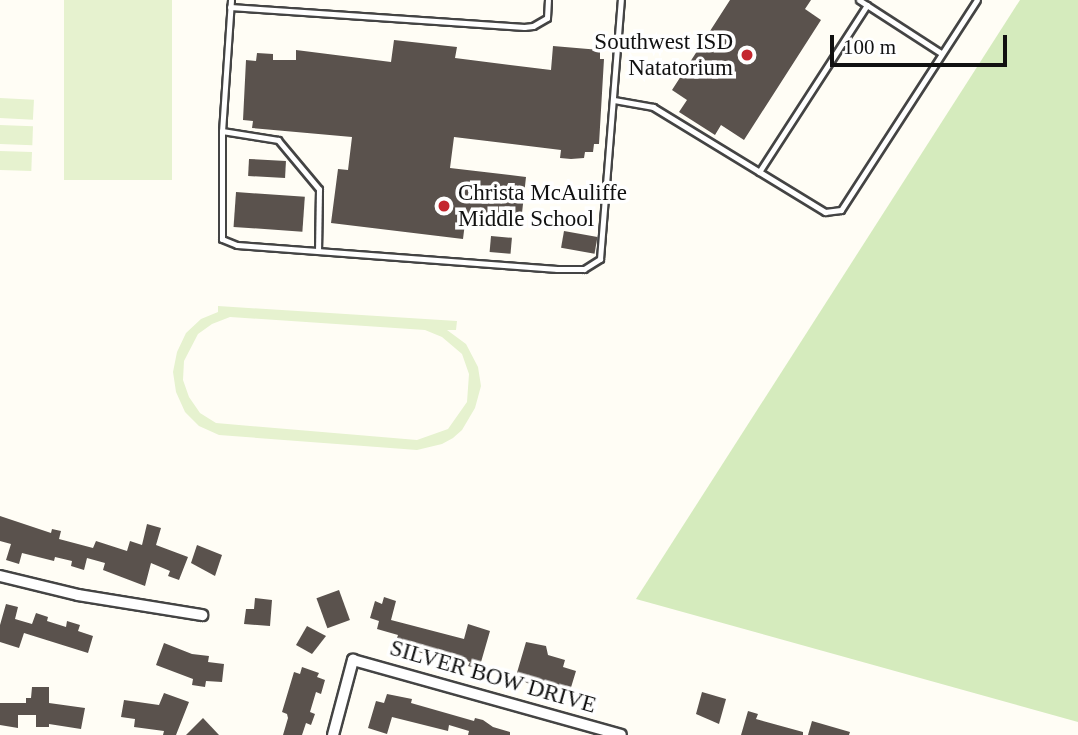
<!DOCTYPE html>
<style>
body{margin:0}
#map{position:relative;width:1078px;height:735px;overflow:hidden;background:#fffdf5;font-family:"Times New Roman",serif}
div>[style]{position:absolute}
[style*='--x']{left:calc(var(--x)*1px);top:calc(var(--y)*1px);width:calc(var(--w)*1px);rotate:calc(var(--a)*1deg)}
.green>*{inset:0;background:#d5ebbd}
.pitch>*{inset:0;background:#e6f2cf;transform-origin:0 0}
.building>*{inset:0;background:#5a524d;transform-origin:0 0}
.roads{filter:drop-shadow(2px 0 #444) drop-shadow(-2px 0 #444) drop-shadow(0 2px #444) drop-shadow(0 -2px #444)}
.service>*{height:5px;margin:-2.5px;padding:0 2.5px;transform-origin:2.5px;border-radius:2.5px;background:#fff}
.minor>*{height:10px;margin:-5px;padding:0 5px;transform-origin:5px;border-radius:5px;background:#fff}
.dots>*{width:19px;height:19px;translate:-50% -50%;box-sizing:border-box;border:4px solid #fff;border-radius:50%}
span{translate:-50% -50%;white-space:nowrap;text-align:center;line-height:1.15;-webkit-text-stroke:7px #fff;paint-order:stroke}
.poi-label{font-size:23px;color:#111}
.right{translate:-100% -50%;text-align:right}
.left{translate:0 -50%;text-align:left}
.street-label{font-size:23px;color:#111}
.scale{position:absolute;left:830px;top:35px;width:177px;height:32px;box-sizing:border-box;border:4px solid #111;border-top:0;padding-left:9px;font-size:21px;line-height:24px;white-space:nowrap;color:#111;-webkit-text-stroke:5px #fff;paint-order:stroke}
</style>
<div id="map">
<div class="green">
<i style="clip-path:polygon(1020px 0,1078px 0,1078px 722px,636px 599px)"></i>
</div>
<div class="pitch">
<i style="left:64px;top:0;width:108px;height:180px"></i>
<i style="left:0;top:98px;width:34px;height:20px;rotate:3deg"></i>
<i style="left:0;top:125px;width:33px;height:19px;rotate:2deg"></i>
<i style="left:0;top:151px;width:32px;height:19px;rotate:2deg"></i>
<i style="clip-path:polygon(evenodd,218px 306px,457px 321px,456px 330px,447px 330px,466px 344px,478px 367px,481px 386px,475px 408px,462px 430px,453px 438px,442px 444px,417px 450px,219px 435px,199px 426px,185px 412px,176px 392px,173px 372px,177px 352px,186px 333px,201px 319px,218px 312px,218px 306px,230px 317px,425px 330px,442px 337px,462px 354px,469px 374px,467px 402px,448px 429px,417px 440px,216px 423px,200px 413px,189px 397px,183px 380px,184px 361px,198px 334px,212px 324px,230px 317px)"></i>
</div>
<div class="building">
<i style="clip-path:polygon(730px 0,811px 0,805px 9px,821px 20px,744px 140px,721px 125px,715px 135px,679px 112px,687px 100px,672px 90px)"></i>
<i style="clip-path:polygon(394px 40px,457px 47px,455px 58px,551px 70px,553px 46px,600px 50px,600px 59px,604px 59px,599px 144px,594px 144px,593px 152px,585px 152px,584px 158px,571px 159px,560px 158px,561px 150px,454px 137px,450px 168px,526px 177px,521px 222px,466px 215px,463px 239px,331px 223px,338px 169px,348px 170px,352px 137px,252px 128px,253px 121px,243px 120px,246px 60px,256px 61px,257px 53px,273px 54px,273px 60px,296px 60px,296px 50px,391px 62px)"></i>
<i style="left:249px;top:159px;width:37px;height:17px;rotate:3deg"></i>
<i style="left:236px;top:192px;width:69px;height:35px;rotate:4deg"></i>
<i style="left:564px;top:231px;width:34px;height:17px;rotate:10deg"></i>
<i style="left:491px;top:236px;width:21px;height:16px;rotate:5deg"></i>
<i style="clip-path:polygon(0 516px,51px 533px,52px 529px,61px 531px,59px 539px,93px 548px,96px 541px,127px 551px,130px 541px,142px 545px,147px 524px,161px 528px,156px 545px,188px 557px,179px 580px,168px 576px,170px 571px,151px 563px,145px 586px,103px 570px,105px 563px,87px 558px,84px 570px,71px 566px,72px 561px,55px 557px,54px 561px,22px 553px,19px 564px,6px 560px,11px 544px,0 541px)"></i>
<i style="clip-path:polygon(197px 545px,222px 555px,215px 576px,191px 563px)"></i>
<i style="left:339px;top:590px;width:32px;height:24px;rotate:70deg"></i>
<i style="clip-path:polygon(384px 597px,396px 601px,391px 620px,464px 639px,468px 624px,490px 631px,479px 669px,468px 666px,470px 662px,449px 655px,447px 661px,406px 648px,407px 644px,396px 641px,398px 635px,377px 629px,379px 621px,370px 618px,375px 601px,382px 604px)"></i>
<i style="clip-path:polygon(255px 598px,272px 600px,270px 626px,244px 624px,246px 609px,254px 609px)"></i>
<i style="clip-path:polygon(6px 604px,18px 607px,15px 619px,32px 624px,36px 613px,48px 617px,47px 621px,66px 627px,67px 621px,80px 625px,78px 631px,93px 636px,88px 653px,24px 633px,19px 648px,0 642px,0 625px)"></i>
<i style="clip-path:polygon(307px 626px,326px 636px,312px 654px,296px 645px)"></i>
<i style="clip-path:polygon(526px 642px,546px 646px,548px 655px,565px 660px,563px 667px,576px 671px,569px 694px,527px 683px,516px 676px)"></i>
<i style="clip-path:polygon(164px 643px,192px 654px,209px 656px,208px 662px,224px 664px,222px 682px,206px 681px,205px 687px,192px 685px,193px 679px,156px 665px)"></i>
<i style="clip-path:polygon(302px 667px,319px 673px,317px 677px,325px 680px,321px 694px,316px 692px,310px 712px,315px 714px,311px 725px,306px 723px,302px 735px,283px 735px,288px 718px,287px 714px,282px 712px,294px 672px,300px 674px)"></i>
<i style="clip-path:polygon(32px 687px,49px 687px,49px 703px,85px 708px,81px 729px,49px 724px,49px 727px,36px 727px,36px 715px,18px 715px,18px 728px,0 725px,0 703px,26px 703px,26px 698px,31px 698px)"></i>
<i style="clip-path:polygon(702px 692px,726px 699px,719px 724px,696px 714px)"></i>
<i style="clip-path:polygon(164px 693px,189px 702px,176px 735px,163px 735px,164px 731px,134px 727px,135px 719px,121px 717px,124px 700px,159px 705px)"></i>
<i style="clip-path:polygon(387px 694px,412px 699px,411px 703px,474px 721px,475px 718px,483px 720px,493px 727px,510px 732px,510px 735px,468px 735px,469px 731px,449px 725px,448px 731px,392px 717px,387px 734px,368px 728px,376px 701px,384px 703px)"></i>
<i style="clip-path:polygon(748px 711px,758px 714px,756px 719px,803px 732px,803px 735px,741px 735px)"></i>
<i style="clip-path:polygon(203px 718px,219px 735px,186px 735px)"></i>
<i style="clip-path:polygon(812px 721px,850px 732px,849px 735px,808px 735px)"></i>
</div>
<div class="roads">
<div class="service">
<i style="--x:231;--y:0;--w:131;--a:93.9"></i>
<i style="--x:222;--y:131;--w:108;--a:90"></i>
<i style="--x:222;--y:239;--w:16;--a:22"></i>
<i style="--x:237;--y:245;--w:321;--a:4.3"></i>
<i style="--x:557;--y:269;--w:27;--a:0"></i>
<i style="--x:584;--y:269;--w:19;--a:-32"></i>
<i style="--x:600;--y:259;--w:260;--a:-85.4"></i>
<i style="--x:859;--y:0;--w:98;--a:32.9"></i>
<i style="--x:230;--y:7;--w:295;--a:3.9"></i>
<i style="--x:524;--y:27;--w:9;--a:-6"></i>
<i style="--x:533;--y:26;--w:16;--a:-30"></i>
<i style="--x:547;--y:18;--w:18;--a:-87"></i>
<i style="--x:614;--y:100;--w:40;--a:10"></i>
<i style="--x:653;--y:107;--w:202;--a:31.4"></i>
<i style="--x:825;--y:212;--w:16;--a:-7"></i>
<i style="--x:841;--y:210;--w:250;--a:-57.1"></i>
<i style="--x:222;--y:131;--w:57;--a:9.1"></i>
<i style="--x:278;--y:140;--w:64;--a:50.1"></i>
<i style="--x:319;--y:189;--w:61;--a:90.9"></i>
<i style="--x:759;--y:172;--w:199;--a:-57.1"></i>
</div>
<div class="minor">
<i style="--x:0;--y:576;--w:80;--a:13.7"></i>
<i style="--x:78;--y:595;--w:126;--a:9.2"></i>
<i style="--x:333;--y:735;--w:78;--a:-75.1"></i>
<i style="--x:353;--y:660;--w:278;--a:15.6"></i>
</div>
</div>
<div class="dots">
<i style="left:747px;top:55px;background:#c4262e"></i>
<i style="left:444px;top:206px;background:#c4262e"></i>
</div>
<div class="poi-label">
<span class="right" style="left:733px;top:55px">Southwest ISD<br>Natatorium</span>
<span class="left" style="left:458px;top:206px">Christa McAuliffe<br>Middle School</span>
</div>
<div class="street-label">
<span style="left:493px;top:677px;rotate:16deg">SILVER BOW DRIVE</span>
</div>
<div class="scale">100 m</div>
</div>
